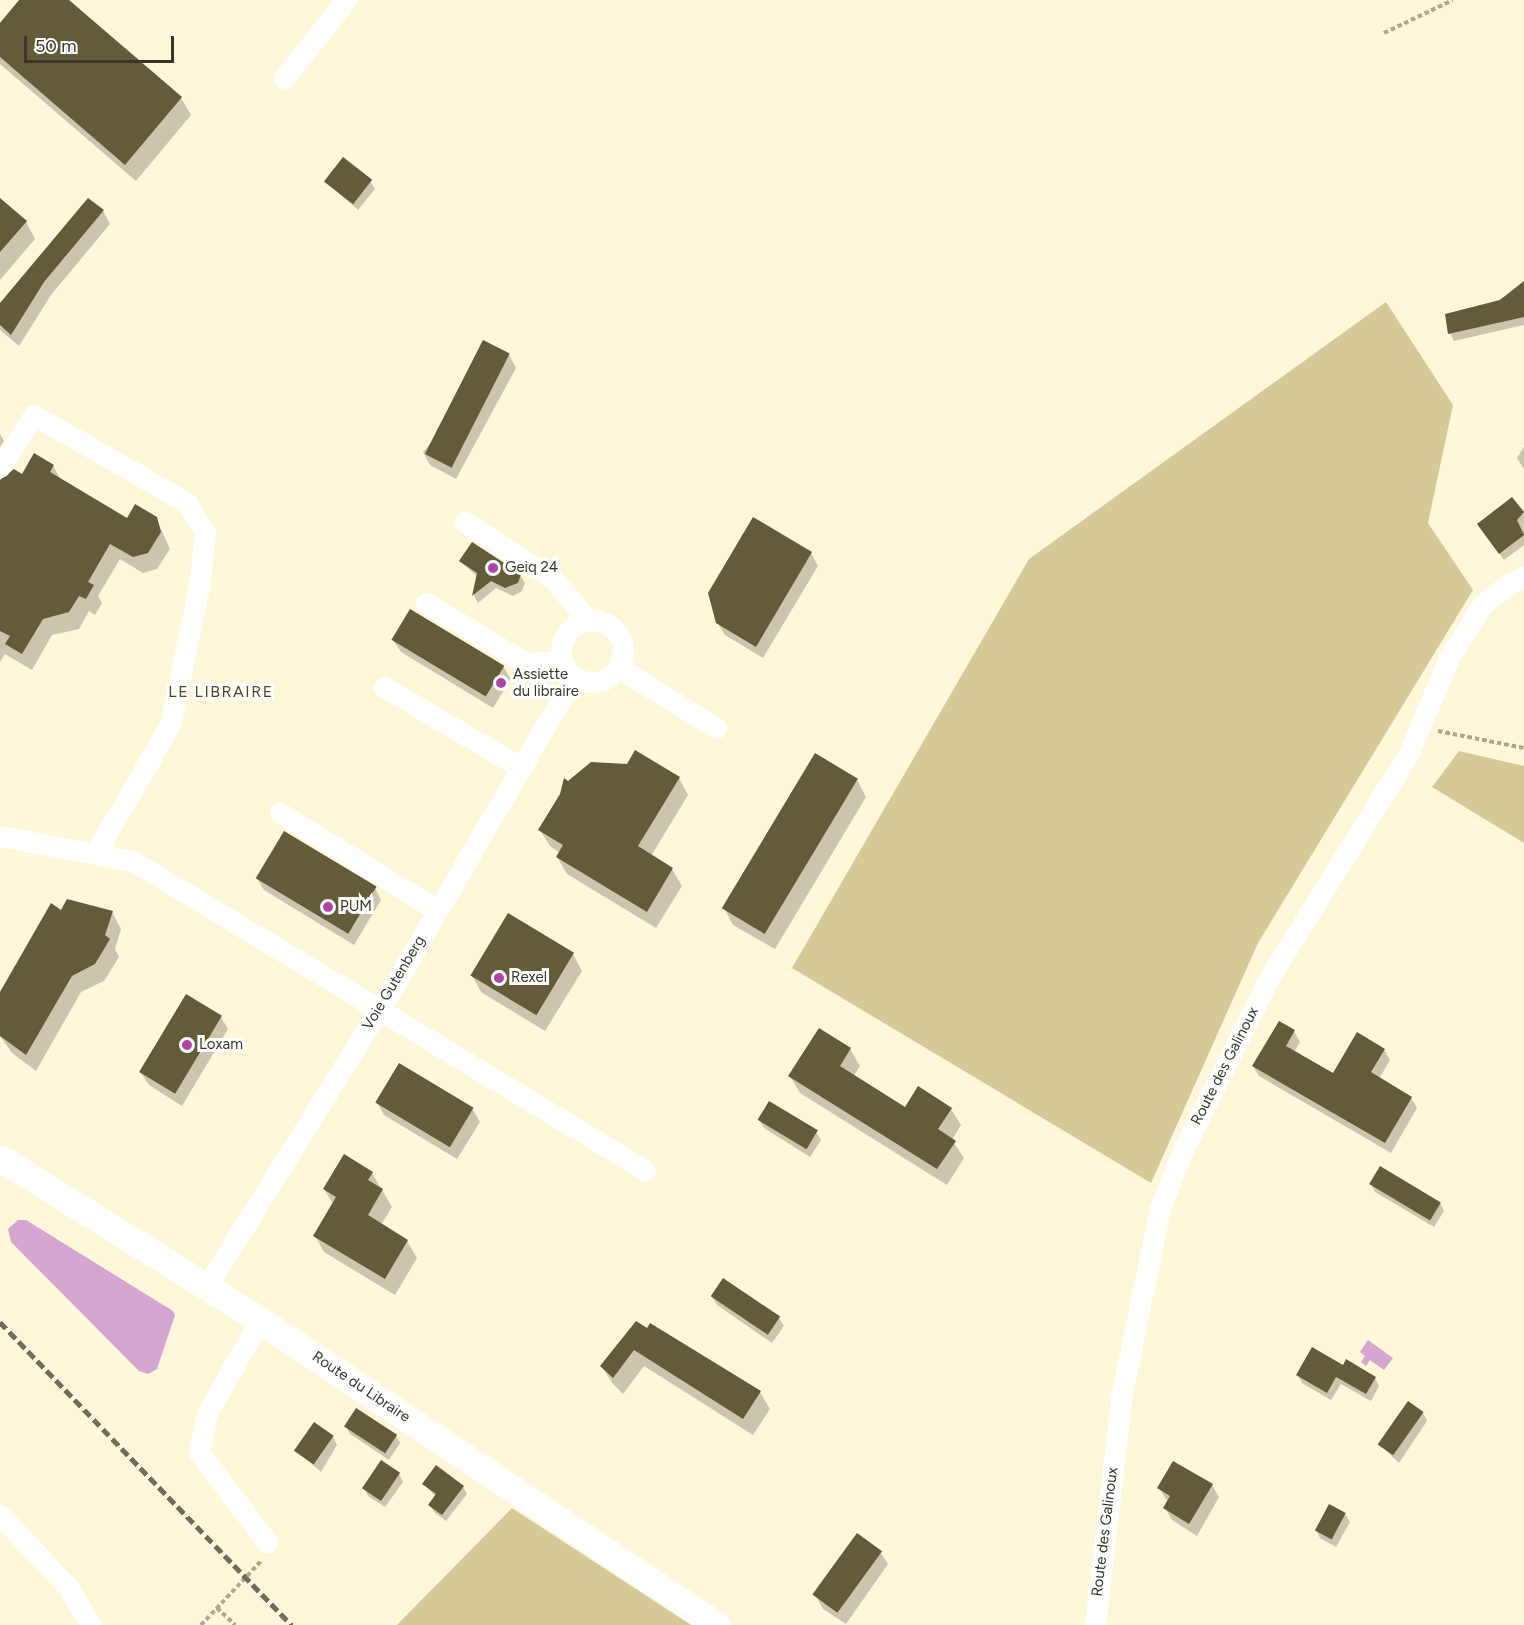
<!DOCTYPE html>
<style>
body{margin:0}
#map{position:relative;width:1524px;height:1625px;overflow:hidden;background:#fff7d9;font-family:Figtree,sans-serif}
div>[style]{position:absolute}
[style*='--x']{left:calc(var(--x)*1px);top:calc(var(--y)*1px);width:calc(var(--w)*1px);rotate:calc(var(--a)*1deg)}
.green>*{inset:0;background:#d6c899}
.water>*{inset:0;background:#d6a5d0}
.shadow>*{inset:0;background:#0003}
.building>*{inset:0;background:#645b3b;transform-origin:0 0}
.path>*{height:4px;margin-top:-2px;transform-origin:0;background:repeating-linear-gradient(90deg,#afa891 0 4.5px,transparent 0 7.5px)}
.minor>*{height:21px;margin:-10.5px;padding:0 10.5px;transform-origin:10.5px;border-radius:10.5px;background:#fff}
.minor>.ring{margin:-10.5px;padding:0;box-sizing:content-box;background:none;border:21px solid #fff;border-radius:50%}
.major>*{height:27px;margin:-13.5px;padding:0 13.5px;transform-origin:13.5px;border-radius:13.5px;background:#fff}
.rail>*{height:4.5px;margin-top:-2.25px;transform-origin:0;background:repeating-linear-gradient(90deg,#726d5a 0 9px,transparent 0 13.5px)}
.dots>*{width:16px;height:16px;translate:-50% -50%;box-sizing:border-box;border:3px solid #fff;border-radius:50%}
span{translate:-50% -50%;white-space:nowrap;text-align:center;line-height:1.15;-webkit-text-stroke:6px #fff;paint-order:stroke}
.poi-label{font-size:15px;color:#393527}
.left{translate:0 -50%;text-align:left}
.street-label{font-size:15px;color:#393527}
.neighbourhood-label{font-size:16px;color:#524929;letter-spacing:1.5px}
.scale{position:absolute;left:24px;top:36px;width:150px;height:27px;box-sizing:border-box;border:3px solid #393527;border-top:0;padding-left:8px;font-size:18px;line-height:21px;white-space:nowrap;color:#393527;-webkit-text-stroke:4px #fff;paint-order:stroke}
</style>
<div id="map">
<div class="green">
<i style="clip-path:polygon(1386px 302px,1453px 405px,1428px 523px,1473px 590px,1258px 943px,1151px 1183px,792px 968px,1029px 559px)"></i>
<i style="clip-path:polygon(1459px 751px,1524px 766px,1524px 843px,1432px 787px)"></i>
<i style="clip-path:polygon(512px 1508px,691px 1625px,397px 1625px)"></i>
</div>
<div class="water">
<i style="clip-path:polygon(18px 1220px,26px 1220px,173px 1311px,175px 1315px,157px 1369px,148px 1374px,139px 1371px,11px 1242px,8px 1229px)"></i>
<i style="clip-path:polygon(1368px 1340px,1393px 1358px,1384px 1370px,1370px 1360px,1366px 1366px,1361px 1362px,1365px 1356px,1360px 1352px)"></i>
</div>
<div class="shadow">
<i style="clip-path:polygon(21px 0,67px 0,181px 98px,191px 115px,136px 181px,0 64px,0 25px)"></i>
<i style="clip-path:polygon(325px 181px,370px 181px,375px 189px,358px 210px)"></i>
<i style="clip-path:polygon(0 200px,26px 222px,35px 239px,0 280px)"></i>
<i style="clip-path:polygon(88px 200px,103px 211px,110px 224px,51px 295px,19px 346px,0 330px,0 305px)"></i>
<i style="clip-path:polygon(1524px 283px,1524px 325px,1454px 341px,1450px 333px)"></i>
<i style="clip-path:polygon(509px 355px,516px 368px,456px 479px,430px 465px,423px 452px)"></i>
<i style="clip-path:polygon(0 434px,4px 441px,0 447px)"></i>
<i style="clip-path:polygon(1524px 447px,1524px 469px,1517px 458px)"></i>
<i style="clip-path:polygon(53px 466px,62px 482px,127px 520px,156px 518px,170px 549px,157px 569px,143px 573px,120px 559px,98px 596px,102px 603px,95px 615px,89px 611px,79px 629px,52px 635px,32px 670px,5px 654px,0 662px,0 482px)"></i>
<i style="clip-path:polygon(1512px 499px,1524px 514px,1524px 545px,1504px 560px,1479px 525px)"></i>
<i style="clip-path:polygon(811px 553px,818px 566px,763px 658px,725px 635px,717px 622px)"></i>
<i style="clip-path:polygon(461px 562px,520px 575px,525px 583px,522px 591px,513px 596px,496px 588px,478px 603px,474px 596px,478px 577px)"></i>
<i style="clip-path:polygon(393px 640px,503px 666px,511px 679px,493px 708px,401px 652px)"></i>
<i style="clip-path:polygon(679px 778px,688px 795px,651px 856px,672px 869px,682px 886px,656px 928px,567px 874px,557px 857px,560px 853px,550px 846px,540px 830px,568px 782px)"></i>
<i style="clip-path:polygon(857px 780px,866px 797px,775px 949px,733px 925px,724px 908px)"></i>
<i style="clip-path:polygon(257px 878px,375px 888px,381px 900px,354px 945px,264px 890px)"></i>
<i style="clip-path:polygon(62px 912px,112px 912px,121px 929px,115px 949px,119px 957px,104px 981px,81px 992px,36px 1071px,12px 1053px,0 1036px,0 995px)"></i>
<i style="clip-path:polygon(573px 954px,582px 971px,545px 1031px,481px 992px,472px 975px)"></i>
<i style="clip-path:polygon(221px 1017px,228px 1029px,182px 1106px,149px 1085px,141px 1073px)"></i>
<i style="clip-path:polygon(819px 1030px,850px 1049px,860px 1066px,853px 1077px,905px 1109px,951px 1109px,961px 1125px,952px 1140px,964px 1158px,947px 1185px,800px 1093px,790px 1076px)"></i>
<i style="clip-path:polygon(1294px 1031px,1300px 1042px,1294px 1052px,1334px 1075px,1384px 1050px,1390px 1060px,1379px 1079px,1411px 1098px,1417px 1108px,1391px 1153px,1259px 1076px,1253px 1066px)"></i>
<i style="clip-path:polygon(377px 1102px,473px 1110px,480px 1122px,457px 1159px,384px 1115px)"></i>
<i style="clip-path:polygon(759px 1120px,816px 1132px,821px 1140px,810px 1157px,764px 1128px)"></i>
<i style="clip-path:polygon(372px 1173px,392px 1207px,381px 1225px,407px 1241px,417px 1258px,395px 1295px,324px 1252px,315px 1236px,333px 1204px,324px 1189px)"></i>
<i style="clip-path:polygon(1371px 1184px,1440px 1203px,1444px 1211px,1434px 1227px,1375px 1192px)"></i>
<i style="clip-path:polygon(712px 1297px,779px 1318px,784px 1326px,772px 1343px,717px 1305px)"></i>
<i style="clip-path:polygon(651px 1325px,760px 1392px,770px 1409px,753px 1435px,644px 1366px,623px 1394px,612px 1383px,602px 1366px)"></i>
<i style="clip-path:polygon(1344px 1367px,1375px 1378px,1379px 1386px,1371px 1401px,1341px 1384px,1331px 1400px,1302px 1383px,1298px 1375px)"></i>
<i style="clip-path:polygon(1423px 1413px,1427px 1421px,1399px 1463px,1380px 1445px)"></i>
<i style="clip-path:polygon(346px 1426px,396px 1436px,400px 1443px,389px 1460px,350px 1434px)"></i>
<i style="clip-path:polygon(333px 1437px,337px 1445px,321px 1472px,297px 1451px)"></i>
<i style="clip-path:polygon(399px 1474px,403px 1482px,385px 1507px,368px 1496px,364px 1488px)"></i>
<i style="clip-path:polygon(424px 1484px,463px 1487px,467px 1494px,446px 1521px,434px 1512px,430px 1505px,436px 1497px)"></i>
<i style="clip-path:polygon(1212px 1485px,1219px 1497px,1197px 1536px,1172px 1520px,1165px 1508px,1168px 1502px,1159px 1488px)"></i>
<i style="clip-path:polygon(1345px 1514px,1350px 1522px,1336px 1547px,1320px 1538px,1316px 1530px)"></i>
<i style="clip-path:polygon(880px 1552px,888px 1564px,846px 1624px,823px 1609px,816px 1596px)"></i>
</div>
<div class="building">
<i style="clip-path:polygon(19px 0,69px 0,182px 97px,125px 165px,0 57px,0 23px)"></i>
<i style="left:343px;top:157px;width:37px;height:31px;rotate:38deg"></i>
<i style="clip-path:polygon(0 198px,27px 221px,0 252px)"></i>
<i style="clip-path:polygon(88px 198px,104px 210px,44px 282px,11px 335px,0 325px,0 303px)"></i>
<i style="clip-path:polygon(1524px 281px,1524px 317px,1448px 334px,1445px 314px,1500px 300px)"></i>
<i style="left:483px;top:340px;width:30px;height:128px;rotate:27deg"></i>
<i style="clip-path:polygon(34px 453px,54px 465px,50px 472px,127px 518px,135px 504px,157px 517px,161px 532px,148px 553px,133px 557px,110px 544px,88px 582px,94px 585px,86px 599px,79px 596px,69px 612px,43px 619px,22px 654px,5px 644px,10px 636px,0 631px,0 480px,14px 469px,22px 474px)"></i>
<i style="clip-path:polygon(1512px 497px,1524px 512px,1517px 520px,1524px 535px,1499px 554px,1477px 524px)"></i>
<i style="clip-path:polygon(753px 517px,812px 552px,756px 647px,716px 623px,708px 593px)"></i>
<i style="clip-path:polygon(472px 542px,521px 574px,518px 583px,505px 588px,491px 581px,472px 596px,477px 573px,459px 561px)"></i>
<i style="left:410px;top:609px;width:110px;height:36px;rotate:31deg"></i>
<i style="clip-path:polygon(635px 750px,680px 777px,638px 846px,673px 868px,647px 912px,556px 857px,563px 845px,538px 830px,560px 794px,564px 778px,568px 781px,591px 762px,627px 764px)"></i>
<i style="left:815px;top:753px;width:50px;height:181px;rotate:31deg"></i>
<i style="left:284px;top:831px;width:108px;height:55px;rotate:31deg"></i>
<i style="clip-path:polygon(67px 899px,113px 911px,105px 935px,110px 939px,95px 964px,72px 976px,26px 1055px,0 1036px,0 992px,51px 903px,61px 910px)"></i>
<i style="left:508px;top:913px;width:77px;height:73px;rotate:31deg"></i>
<i style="left:186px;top:994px;width:42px;height:91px;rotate:31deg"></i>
<i style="clip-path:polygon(1279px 1021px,1295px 1030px,1286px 1046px,1333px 1073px,1357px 1032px,1385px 1049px,1371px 1072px,1412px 1097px,1385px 1143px,1252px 1066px)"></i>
<i style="clip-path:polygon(819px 1028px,851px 1048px,840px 1066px,905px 1107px,918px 1086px,952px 1108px,938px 1129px,956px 1141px,937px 1169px,788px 1076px)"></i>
<i style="left:399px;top:1063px;width:87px;height:46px;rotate:31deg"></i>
<i style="left:769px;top:1101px;width:57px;height:22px;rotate:31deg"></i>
<i style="clip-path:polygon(344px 1154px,373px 1172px,368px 1180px,383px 1189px,368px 1215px,408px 1240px,385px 1279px,313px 1236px,336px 1197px,323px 1189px)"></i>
<i style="left:1380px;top:1166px;width:71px;height:21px;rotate:31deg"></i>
<i style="left:723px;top:1278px;width:69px;height:22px;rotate:34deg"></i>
<i style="clip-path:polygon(636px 1321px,647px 1328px,650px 1323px,761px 1391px,743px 1419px,634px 1350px,613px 1378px,600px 1366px)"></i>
<i style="clip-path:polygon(1312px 1347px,1343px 1365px,1346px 1359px,1376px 1377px,1366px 1394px,1336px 1377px,1327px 1393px,1296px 1375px)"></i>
<i style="left:1408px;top:1401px;width:19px;height:53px;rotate:35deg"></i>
<i style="left:356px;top:1408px;width:49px;height:22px;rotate:33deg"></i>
<i style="left:314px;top:1422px;width:24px;height:35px;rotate:35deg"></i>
<i style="left:381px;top:1460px;width:23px;height:34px;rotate:34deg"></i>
<i style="clip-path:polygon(1173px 1461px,1213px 1484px,1189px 1524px,1163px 1508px,1170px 1496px,1157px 1488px)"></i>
<i style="clip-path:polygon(436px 1465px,464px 1486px,442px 1515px,428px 1505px,436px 1494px,422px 1484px)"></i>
<i style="left:1329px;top:1504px;width:19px;height:30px;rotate:28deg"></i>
<i style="left:857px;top:1533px;width:31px;height:76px;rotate:36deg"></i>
</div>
<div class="path">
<i style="--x:1384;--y:33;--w:76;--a:-25.6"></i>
<i style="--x:1438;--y:731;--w:88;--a:11.2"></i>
<i style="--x:217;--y:1608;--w:25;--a:43"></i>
<i style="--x:201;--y:1625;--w:89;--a:-46.8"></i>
</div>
<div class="minor">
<i style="--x:284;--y:78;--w:100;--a:-51.5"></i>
<i style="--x:0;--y:467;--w:62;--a:-56.8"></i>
<i style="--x:34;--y:415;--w:175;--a:29.8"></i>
<i style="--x:186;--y:502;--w:36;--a:58"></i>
<i style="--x:205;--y:533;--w:54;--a:96.3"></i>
<i style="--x:199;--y:587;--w:141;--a:101.9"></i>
<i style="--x:170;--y:725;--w:149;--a:120.2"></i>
<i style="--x:465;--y:522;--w:105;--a:32.9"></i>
<i style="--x:553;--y:579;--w:54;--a:49.5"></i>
<i style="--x:426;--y:603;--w:117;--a:31"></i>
<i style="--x:526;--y:663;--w:35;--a:-3"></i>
<i class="ring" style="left:561px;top:620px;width:41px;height:41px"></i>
<i style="--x:619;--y:668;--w:114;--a:31.7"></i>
<i style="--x:384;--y:687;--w:158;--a:30.5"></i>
<i style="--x:280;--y:813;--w:185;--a:31.7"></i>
<i style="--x:0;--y:836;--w:135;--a:10.6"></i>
<i style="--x:133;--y:861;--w:598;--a:31.11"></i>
<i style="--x:207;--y:1286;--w:346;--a:-58.1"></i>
<i style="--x:390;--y:992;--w:365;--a:-59.7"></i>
<i style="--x:260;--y:1320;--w:107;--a:119.7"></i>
<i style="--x:207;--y:1413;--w:40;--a:102"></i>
<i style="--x:199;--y:1452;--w:113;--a:52.9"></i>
<i style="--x:0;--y:1515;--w:100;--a:46.6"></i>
<i style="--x:69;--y:1588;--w:43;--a:59.3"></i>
<i style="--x:1095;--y:1625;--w:234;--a:-83.4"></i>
<i style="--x:1122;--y:1393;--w:189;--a:-78.4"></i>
<i style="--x:1160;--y:1208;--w:62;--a:-68.4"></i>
<i style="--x:1183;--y:1150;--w:192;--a:-63.4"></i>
<i style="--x:1269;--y:978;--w:265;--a:-58.1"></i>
<i style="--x:1409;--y:753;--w:103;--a:-67.2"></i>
<i style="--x:1449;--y:658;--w:62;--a:-58.1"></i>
<i style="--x:1482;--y:605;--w:36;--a:-38"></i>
<i style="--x:1510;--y:583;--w:15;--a:-23"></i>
</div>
<div class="major">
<i style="--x:0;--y:1158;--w:306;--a:31.9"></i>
<i style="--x:260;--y:1320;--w:549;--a:33.72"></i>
</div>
<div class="rail">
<i style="--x:0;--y:1322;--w:421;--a:46.1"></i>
</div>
<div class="dots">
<i style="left:493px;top:568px;background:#ad44a6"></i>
<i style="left:501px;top:683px;background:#ad44a6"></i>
<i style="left:328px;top:907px;background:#ad44a6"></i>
<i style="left:499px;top:978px;background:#ad44a6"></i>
<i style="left:187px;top:1045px;background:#ad44a6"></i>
</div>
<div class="poi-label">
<span class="left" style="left:505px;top:568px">Geiq 24</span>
<span class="left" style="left:513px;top:683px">Assiette<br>du libraire</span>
<span class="left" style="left:340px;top:907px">PUM</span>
<span class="left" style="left:511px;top:978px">Rexel</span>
<span class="left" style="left:199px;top:1045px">Loxam</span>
</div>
<div class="street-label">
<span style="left:394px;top:983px;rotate:-59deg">Voie Gutenberg</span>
<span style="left:1225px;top:1066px;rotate:-63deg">Route des Galinoux</span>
<span style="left:361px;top:1387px;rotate:34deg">Route du Libraire</span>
<span style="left:1105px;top:1532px;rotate:-83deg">Route des Galinoux</span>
</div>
<div class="neighbourhood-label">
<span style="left:221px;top:692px">LE LIBRAIRE</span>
</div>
<div class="scale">50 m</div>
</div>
